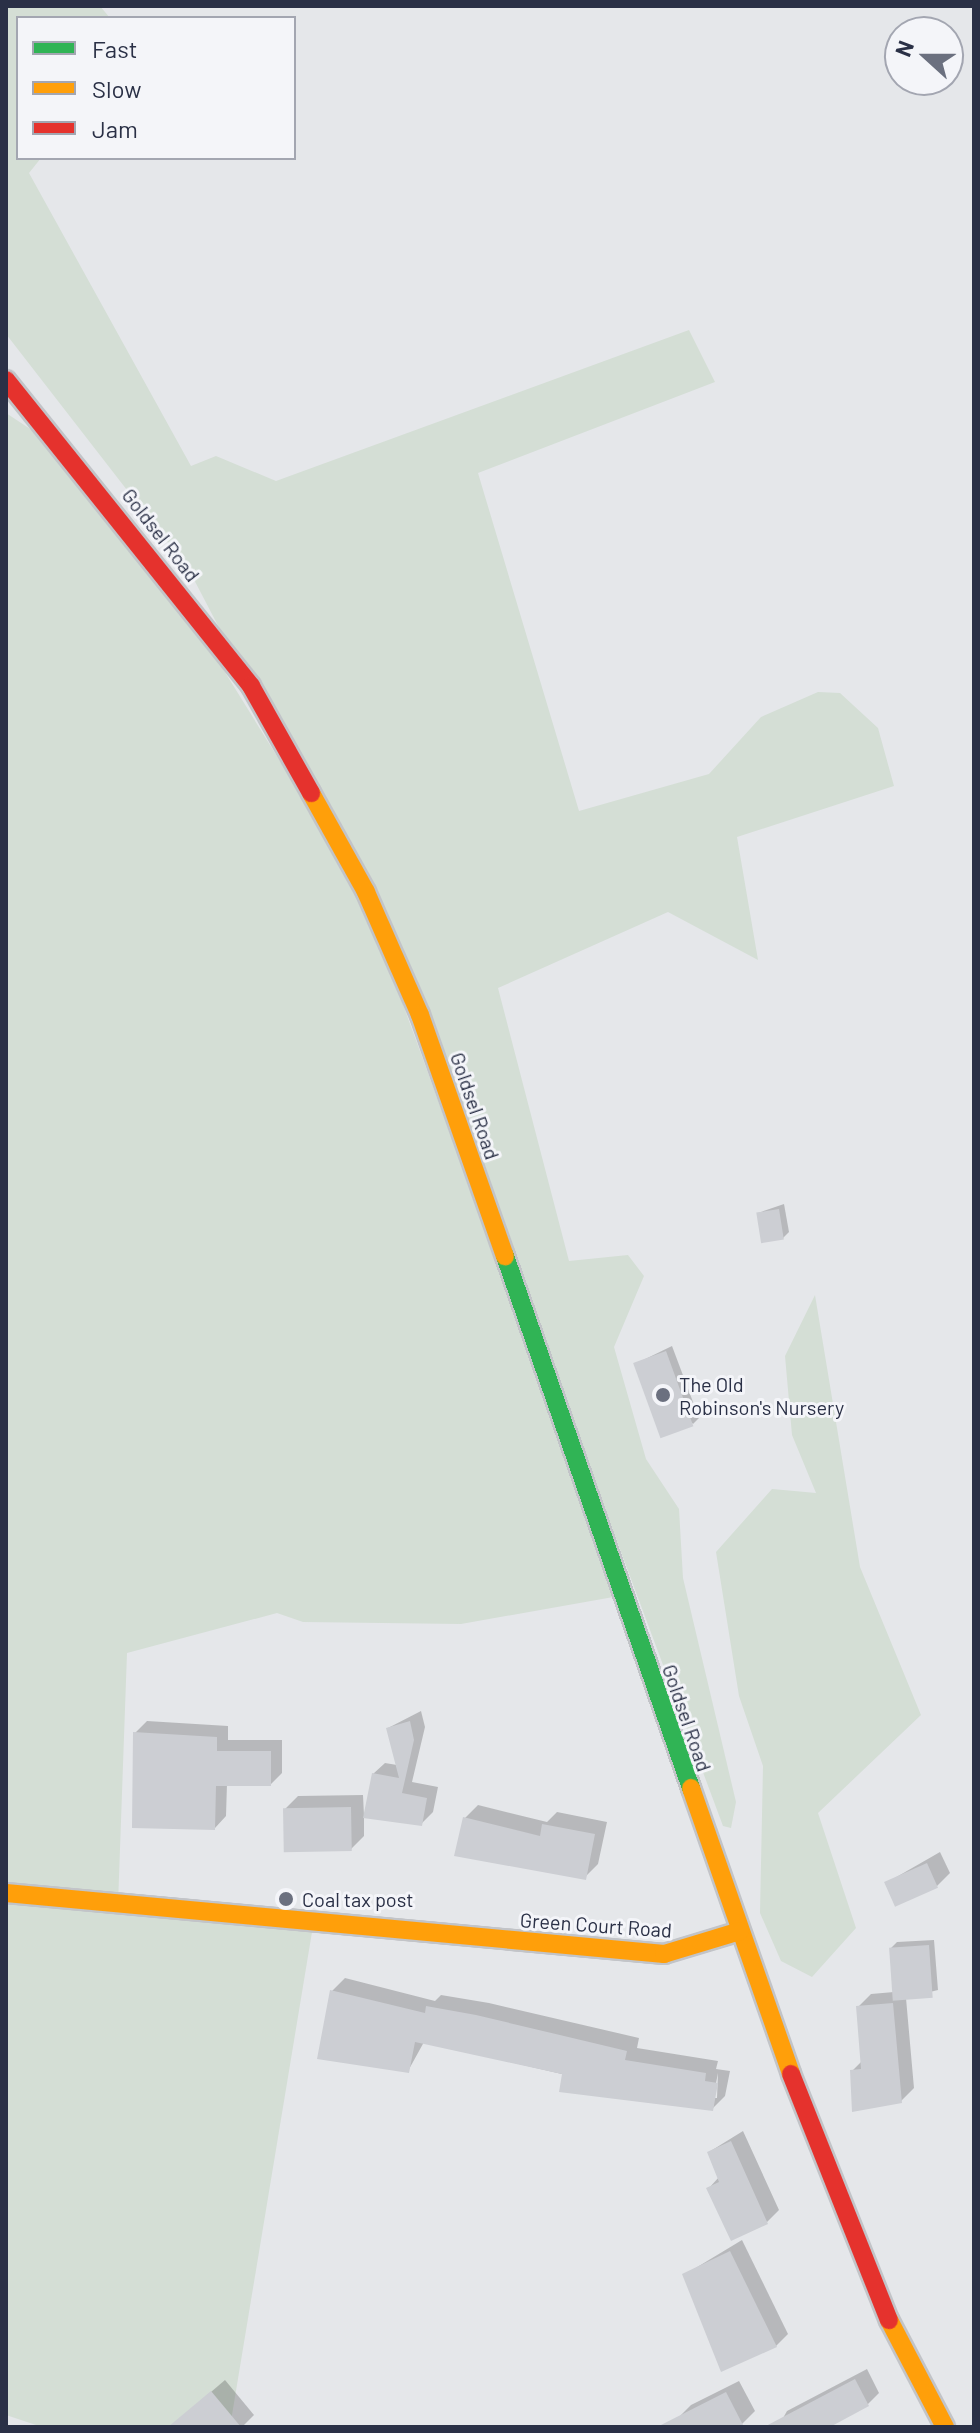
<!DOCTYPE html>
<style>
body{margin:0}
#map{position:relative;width:980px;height:2433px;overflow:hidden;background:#e5e7ea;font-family:Barlow,sans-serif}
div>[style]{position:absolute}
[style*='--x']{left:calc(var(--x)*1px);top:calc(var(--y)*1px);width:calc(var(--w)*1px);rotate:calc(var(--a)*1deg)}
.green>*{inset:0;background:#d4ded5}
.shadow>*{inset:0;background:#0003}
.building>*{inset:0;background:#ccced3;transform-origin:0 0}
.roads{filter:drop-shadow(2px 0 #c2c4c8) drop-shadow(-2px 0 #c2c4c8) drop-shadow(0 2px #c2c4c8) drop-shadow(0 -2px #c2c4c8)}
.fast>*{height:18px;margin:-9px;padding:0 9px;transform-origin:9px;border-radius:9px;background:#30b455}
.slow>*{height:18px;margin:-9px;padding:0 9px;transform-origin:9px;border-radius:9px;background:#ff9f0a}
.jam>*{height:18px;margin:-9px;padding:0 9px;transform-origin:9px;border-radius:9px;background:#e5322d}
.dots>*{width:22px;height:22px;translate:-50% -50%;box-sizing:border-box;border:4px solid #f4f5f9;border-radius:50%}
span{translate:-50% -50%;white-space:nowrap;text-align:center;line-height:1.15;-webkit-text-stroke:6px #f4f5f9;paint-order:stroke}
.street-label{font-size:20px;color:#2a3046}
.poi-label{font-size:20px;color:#2a3046}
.left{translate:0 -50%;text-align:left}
.frame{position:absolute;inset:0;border:8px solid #2a3046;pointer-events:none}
.legend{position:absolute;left:16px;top:16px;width:280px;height:144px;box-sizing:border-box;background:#f4f5f9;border:2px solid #a3a6b1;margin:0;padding:10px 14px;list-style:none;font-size:24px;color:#2a3046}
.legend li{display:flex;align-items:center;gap:16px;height:40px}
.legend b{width:40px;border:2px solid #a3a6b1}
.north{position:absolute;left:884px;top:16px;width:80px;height:80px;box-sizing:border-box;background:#f4f5f9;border:2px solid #a3a6b1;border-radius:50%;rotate:291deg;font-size:22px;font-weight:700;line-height:32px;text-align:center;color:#2a3046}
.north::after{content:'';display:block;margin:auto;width:28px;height:36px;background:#6b707f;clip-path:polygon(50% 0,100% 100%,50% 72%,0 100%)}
</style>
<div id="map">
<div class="green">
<i style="clip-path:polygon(6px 6px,100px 6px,110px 18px,18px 18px,18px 158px,41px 158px,29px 173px,191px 466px,216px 456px,276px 481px,689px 330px,715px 382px,478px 473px,579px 811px,709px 774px,761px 717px,818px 692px,840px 693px,878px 728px,894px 786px,737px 837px,758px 960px,668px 912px,498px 988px,569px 1261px,628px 1255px,644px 1276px,614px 1347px,646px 1459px,679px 1509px,683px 1578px,736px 1802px,731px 1828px,723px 1826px,421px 1015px,189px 570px,6px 334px)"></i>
<i style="clip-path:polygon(6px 413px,62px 450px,169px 582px,363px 895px,619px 1596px,461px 1624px,303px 1622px,277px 1613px,127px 1653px,118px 1905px,6px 1891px)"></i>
<i style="clip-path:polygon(815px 1295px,860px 1567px,921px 1715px,818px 1813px,856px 1928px,812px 1977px,781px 1961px,760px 1913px,763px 1766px,739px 1696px,716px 1552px,772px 1489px,816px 1493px,792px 1435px,785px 1356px)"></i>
<i style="clip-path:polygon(6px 1897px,313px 1926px,230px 2427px,42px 2427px,6px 2415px)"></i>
</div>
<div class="shadow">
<i style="clip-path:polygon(784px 1204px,789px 1232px,783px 1238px,758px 1213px)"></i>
<i style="clip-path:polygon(672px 1346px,699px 1418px,693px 1424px,635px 1364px)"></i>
<i style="clip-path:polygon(421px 1711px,425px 1727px,412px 1782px,438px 1787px,433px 1812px,421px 1824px,364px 1816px,364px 1836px,351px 1849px,285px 1809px,298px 1796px,363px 1795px,364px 1816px,373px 1774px,385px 1763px,397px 1765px,388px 1728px)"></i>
<i style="clip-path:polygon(147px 1721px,228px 1726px,228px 1740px,282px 1740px,282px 1773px,271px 1784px,227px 1784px,226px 1816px,215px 1828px,135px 1733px)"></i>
<i style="clip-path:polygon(478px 1805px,547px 1822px,557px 1812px,607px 1822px,598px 1864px,585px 1877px,465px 1818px)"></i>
<i style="clip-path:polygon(940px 1852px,950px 1873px,937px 1886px,886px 1883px)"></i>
<i style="clip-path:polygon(934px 1940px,938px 1990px,906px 1998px,914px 2088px,901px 2101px,852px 2071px,862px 2061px,858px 2007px,871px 1994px,894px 1992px,891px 1948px,897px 1942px)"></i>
<i style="clip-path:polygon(evenodd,345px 1978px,435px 2001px,441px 1995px,489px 2003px,639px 2038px,637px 2048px,718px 2061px,716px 2069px,730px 2071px,725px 2096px,712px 2109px,424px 2042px,408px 2071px,332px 1991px,345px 1978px,718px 2073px,717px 2098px,713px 2098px,718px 2073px)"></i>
<i style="clip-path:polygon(743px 2131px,779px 2210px,767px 2222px,709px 2188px,719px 2177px,709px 2152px)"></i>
<i style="clip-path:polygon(742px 2240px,788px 2334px,776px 2346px,684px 2275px)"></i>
<i style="clip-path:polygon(867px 2369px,879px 2393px,868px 2404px,825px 2427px,778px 2427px,787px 2411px)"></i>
<i style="clip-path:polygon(225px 2380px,254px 2415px,242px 2427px,170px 2427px)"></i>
<i style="clip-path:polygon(739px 2381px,755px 2411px,742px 2424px,682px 2427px,678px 2418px,691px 2405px)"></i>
</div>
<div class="building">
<i style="left:779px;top:1209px;width:31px;height:23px;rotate:81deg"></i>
<i style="left:666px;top:1351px;width:80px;height:35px;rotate:70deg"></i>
<i style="clip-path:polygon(410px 1721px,414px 1740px,402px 1793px,427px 1798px,422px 1826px,363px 1818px,372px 1773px,399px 1778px,386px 1728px)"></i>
<i style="clip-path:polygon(133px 1732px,217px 1737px,217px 1751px,271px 1751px,271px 1786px,216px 1786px,215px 1830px,132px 1828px)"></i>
<i style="left:351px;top:1807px;width:44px;height:68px;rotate:89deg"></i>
<i style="clip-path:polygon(463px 1817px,540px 1836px,542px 1824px,595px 1834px,586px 1880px,454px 1856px)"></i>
<i style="left:927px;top:1863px;width:27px;height:47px;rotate:66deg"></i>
<i style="left:929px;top:1945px;width:53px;height:40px;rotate:86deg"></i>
<i style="clip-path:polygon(330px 1990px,425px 2013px,426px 2006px,476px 2015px,627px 2051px,625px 2060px,706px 2073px,705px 2081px,718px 2083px,713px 2111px,559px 2092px,562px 2074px,415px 2042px,409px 2073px,317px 2059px)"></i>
<i style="clip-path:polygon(893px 2003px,902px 2103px,852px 2112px,850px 2070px,861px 2069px,856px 2006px)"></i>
<i style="clip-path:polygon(731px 2141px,768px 2224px,731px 2241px,706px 2188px,719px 2182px,707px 2152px)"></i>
<i style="clip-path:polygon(730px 2251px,777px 2347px,721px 2372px,682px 2274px)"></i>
<i style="clip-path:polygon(855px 2379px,869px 2406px,830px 2427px,764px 2427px)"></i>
<i style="clip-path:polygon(211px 2391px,241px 2427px,168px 2427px)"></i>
<i style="clip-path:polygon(726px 2392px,744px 2427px,657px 2427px)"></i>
</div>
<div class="roads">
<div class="fast">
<i style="--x:505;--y:1256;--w:564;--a:70.73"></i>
</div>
<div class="slow">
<i style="--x:311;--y:793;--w:113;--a:60.9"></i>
<i style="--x:366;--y:892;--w:134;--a:66.3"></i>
<i style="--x:420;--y:1015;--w:256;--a:70.6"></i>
<i style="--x:691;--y:1788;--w:303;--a:70.7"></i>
<i style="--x:6;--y:1893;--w:661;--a:5.3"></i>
<i style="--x:664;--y:1954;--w:79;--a:-16.8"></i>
<i style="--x:889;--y:2320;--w:121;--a:62.4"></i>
</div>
<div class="jam">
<i style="--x:6;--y:380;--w:392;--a:51.3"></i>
<i style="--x:251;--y:686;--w:123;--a:60.7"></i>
<i style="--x:791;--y:2074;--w:265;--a:68.3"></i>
</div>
</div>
<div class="dots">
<i style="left:663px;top:1395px;background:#6b707f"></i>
<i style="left:286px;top:1899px;background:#6b707f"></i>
</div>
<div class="street-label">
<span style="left:161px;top:535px;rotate:52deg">Goldsel Road</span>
<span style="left:475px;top:1106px;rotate:71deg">Goldsel Road</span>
<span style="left:687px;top:1718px;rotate:71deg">Goldsel Road</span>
<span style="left:596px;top:1925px;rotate:4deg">Green Court Road</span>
</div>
<div class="poi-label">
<span class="left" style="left:679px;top:1396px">The Old<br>Robinson's Nursery</span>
<span class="left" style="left:302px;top:1899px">Coal tax post</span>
</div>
<div class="frame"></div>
<ul class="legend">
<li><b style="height:10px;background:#30b455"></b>Fast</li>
<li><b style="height:10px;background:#ff9f0a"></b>Slow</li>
<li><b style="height:10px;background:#e5322d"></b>Jam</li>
</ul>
<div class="north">N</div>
</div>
